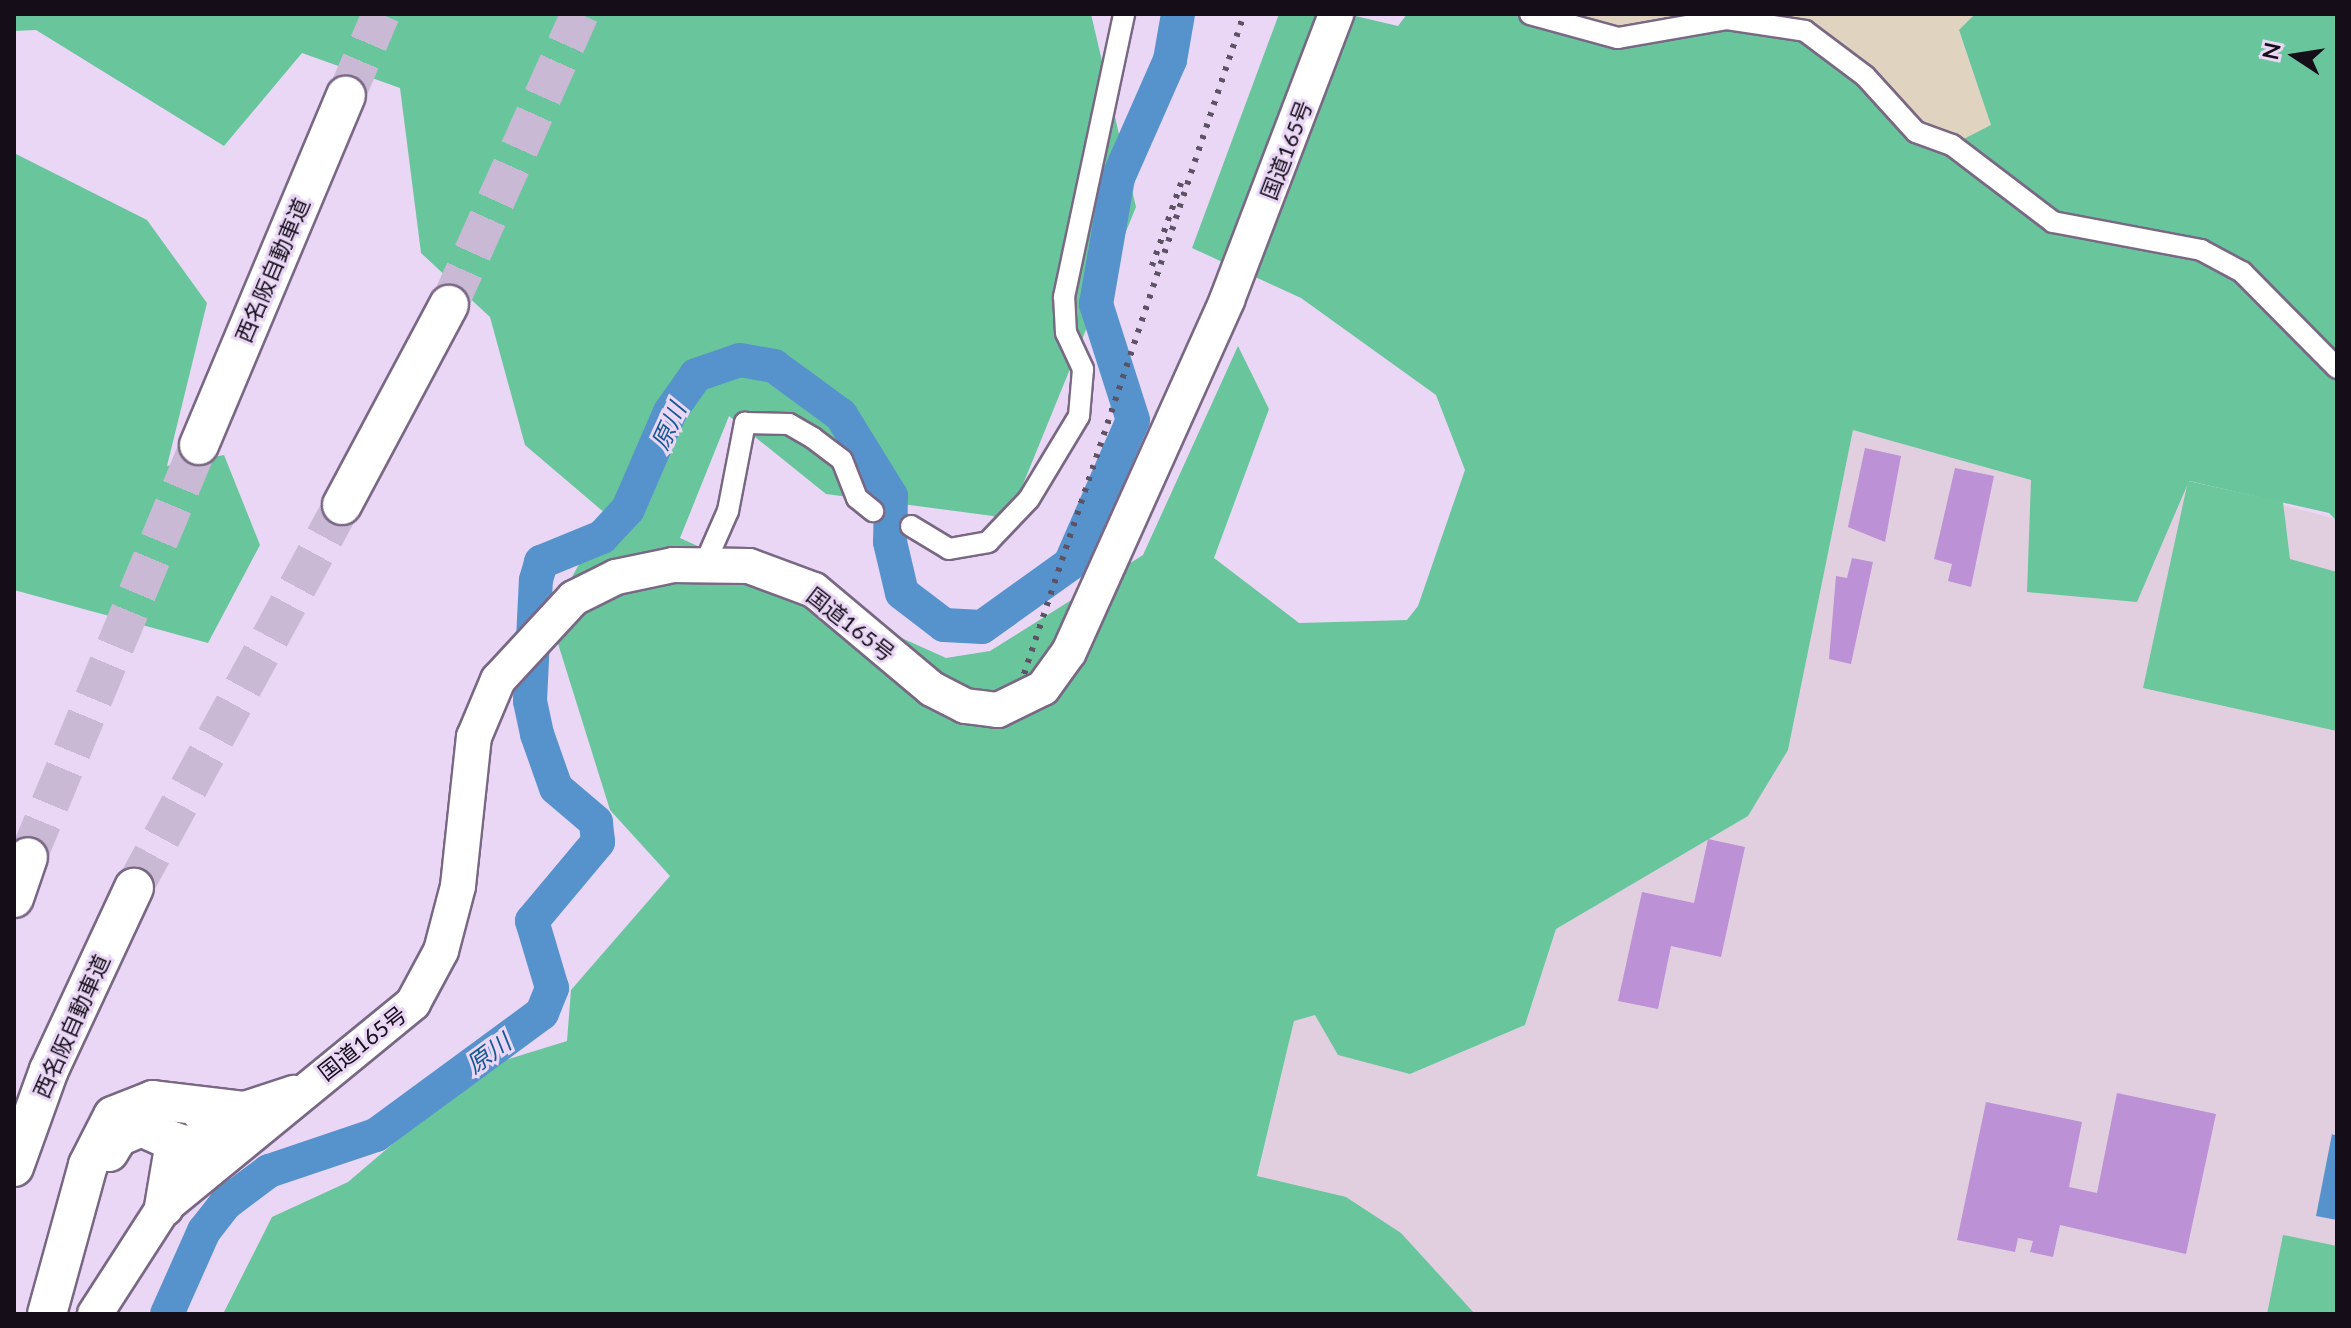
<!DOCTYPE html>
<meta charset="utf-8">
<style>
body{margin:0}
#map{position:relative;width:2351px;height:1328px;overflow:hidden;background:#ead7f6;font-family:Lato,"Noto Sans JP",sans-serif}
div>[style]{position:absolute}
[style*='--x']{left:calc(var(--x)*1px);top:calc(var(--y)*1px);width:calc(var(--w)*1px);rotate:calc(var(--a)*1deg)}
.industrial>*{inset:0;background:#e0d4c0}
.education>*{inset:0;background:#e1cfe0}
.green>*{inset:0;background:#6cc79d}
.forest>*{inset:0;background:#69c59c}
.water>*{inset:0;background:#5693cd}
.river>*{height:34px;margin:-17px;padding:0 17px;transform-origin:17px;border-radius:17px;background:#5693cd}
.building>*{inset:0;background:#bc91d6}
.motorway-tunnel>*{height:38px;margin-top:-19px;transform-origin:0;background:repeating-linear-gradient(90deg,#cab9d5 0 38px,transparent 0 57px)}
.roads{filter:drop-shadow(2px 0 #796884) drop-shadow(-2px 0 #796884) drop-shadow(0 2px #796884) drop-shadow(0 -2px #796884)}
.minor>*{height:20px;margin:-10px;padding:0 10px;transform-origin:10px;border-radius:10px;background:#fff}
.trunk>*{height:34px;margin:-17px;padding:0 17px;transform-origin:17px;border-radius:17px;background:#fff}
.motorway>*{height:38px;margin:-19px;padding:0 19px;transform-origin:19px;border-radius:19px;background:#fff}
.rail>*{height:6px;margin-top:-3px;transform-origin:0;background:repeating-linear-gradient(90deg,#5d5264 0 4px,transparent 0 12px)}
span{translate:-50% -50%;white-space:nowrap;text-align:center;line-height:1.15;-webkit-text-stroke:6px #ead7f6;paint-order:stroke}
.street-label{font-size:22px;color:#150e19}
.water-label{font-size:24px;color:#165990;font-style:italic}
.frame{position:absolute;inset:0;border:16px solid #150e19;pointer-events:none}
.north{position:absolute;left:2255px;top:16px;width:80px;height:80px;-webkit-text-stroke:6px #ead7f6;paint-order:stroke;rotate:282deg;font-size:22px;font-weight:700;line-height:32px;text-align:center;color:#150e19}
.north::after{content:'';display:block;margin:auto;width:28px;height:36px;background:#150e19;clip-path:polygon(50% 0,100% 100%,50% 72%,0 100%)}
</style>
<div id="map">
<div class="industrial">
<i style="clip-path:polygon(1555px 14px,1975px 14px,1959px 31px,1992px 126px,1952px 145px)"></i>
</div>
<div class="education">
<i style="clip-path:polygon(1853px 430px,2188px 481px,2337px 519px,2337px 1314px,1225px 1314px,1294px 1021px,1315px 1014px,1410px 1074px,1525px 1025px,1556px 929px,1748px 816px,1788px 750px)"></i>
</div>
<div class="green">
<i style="clip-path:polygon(2188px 481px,2283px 502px,2290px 559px,2337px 572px,2337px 731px,2143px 688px)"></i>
<i style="clip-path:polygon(2283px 1235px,2337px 1246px,2337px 1314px,2267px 1314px)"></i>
</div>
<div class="forest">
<i style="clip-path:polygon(14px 14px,1091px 14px,1136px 207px,1006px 526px,993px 516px,826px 494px,729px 416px,680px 538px,946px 658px,990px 651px,1143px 555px,1238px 346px,1269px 409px,1214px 558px,1299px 623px,1407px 620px,1418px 606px,1465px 470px,1436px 395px,1301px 298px,1192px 248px,1279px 14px,1347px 14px,1398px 26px,1407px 14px,1555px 14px,1603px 37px,1674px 26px,1794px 29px,1952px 145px,1991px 125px,1959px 30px,1975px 14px,2337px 14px,2337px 521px,2329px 513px,2189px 481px,2137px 602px,2027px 592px,2031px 480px,1853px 430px,1788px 750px,1748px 816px,1556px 929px,1525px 1025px,1410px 1074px,1338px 1055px,1315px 1015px,1294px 1021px,1257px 1176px,1346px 1197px,1401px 1233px,1475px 1314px,223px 1314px,272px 1217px,348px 1182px,483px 1067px,567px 1041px,571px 990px,670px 876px,610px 810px,550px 618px,606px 514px,525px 445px,490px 317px,421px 253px,400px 88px,302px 53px,224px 146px,36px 30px,14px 31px)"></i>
<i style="clip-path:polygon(14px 153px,147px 220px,207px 303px,167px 466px,224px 455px,260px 545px,208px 643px,14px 590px)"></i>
</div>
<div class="water">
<i style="clip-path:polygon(2332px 1134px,2337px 1136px,2337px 1220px,2316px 1216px)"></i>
</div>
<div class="river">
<i style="--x:167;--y:1314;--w:91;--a:-66"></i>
<i style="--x:204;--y:1231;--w:36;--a:-52"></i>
<i style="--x:226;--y:1203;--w:54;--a:-36.7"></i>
<i style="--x:269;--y:1171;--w:113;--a:-18.6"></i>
<i style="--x:376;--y:1135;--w:206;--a:-36.3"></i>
<i style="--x:542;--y:1013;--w:27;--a:-68"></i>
<i style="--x:552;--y:988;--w:70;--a:-106.6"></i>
<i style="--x:532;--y:921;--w:103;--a:-50.1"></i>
<i style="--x:598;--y:842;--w:20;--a:-96"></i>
<i style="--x:596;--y:822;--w:52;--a:-139.6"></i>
<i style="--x:556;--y:788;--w:57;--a:-109.4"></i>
<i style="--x:537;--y:734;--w:34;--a:-102"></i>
<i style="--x:530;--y:701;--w:121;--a:-87.2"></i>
<i style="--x:536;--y:580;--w:19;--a:-74"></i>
<i style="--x:541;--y:562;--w:66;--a:-22.3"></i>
<i style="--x:602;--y:537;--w:38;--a:-47"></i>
<i style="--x:628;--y:509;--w:106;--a:-66.6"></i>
<i style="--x:670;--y:412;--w:45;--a:-54.9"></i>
<i style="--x:696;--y:375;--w:46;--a:-18.8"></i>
<i style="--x:740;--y:360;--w:35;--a:10"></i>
<i style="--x:774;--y:366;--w:83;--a:36.2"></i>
<i style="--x:841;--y:415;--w:95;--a:58.3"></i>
<i style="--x:891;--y:496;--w:46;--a:91.2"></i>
<i style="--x:890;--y:542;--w:52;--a:76.8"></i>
<i style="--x:902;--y:593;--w:53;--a:37.3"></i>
<i style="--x:944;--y:625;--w:38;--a:3"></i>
<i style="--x:982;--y:627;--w:108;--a:-35.6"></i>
<i style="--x:1070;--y:564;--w:157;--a:-66.4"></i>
<i style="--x:1133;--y:420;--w:122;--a:-107.7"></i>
<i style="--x:1096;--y:304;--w:128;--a:-80.1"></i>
<i style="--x:1118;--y:178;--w:129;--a:-66.2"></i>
<i style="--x:1170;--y:60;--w:47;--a:-80.1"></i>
</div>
<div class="building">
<i style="clip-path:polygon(1865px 448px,1901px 456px,1885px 542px,1848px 527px)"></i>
<i style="clip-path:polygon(1955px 468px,1994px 476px,1971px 587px,1948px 581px,1952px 564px,1934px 559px)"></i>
<i style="clip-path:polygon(1852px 558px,1873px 562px,1851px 664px,1829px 659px,1836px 576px,1847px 578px)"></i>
<i style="clip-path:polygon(1708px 839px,1745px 847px,1721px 957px,1671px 946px,1658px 1009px,1618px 1001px,1642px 892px,1694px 903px)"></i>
<i style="clip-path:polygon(2117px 1093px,2216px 1114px,2186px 1254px,2060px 1225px,2053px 1257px,2030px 1252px,2033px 1241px,2018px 1238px,2015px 1252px,1957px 1240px,1986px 1102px,2082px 1122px,2069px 1187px,2097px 1193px)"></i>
</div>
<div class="motorway-tunnel">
<i style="--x:346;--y:96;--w:89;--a:-66.9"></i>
<i style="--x:449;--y:305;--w:319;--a:-65.8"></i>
<i style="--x:28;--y:857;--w:446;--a:-67.5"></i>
<i style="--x:134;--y:888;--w:436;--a:-61.5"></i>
</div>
<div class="roads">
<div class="minor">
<i style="--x:1530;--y:14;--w:91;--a:15.3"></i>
<i style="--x:1618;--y:38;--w:111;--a:-9.9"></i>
<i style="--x:1727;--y:19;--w:79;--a:8.7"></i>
<i style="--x:1805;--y:31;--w:75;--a:36.9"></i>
<i style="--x:1865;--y:76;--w:76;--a:47.7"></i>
<i style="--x:1916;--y:132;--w:38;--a:20"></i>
<i style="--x:1952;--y:145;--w:127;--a:37.3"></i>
<i style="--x:2053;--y:222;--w:151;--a:10.7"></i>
<i style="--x:2201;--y:250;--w:47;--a:28.2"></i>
<i style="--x:2242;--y:272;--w:135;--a:45.3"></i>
<i style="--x:911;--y:526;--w:44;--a:31.2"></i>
<i style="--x:949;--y:549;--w:40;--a:-10"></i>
<i style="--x:988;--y:542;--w:59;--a:-46.4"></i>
<i style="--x:1029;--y:499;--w:97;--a:-58.9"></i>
<i style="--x:1079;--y:416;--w:47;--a:-85.1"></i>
<i style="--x:1083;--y:369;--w:40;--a:-115"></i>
<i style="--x:1066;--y:333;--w:36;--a:-93"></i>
<i style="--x:1064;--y:297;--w:289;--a:-78"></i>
<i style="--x:706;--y:561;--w:55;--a:-66.3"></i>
<i style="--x:728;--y:511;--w:90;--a:-79.1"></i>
<i style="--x:745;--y:423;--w:44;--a:1.3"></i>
<i style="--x:789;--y:424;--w:28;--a:30"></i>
<i style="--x:813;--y:438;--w:36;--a:37"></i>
<i style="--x:842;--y:460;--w:41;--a:68.5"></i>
<i style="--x:857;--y:498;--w:21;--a:39"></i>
</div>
<div class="trunk">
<i style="--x:95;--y:1314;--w:127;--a:-57.2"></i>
<i style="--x:164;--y:1207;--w:322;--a:-39.3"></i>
<i style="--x:413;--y:1003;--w:59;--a:-61.7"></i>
<i style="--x:441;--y:951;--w:67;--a:-75.3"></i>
<i style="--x:458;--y:886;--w:150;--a:-83.9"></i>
<i style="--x:474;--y:737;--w:62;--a:-67.2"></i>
<i style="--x:498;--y:680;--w:112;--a:-47.2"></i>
<i style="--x:574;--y:598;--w:47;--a:-26.6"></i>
<i style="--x:616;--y:577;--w:58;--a:-11.9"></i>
<i style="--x:673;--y:565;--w:76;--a:0.8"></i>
<i style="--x:749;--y:566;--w:69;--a:20.3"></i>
<i style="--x:814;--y:590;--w:154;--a:40"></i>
<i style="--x:932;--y:689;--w:37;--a:27"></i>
<i style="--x:965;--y:706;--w:33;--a:7"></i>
<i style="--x:998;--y:710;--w:50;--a:-26.1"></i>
<i style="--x:1043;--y:688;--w:44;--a:-54.2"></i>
<i style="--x:1069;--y:652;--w:386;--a:-65.8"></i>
<i style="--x:1227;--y:300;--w:306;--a:-69.1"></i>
</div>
<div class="motorway">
<i style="--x:199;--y:445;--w:379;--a:-67.2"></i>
<i style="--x:342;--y:505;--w:227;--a:-61.9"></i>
<i style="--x:14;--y:898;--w:43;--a:-71.1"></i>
<i style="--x:175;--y:1142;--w:46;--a:16.5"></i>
<i style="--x:219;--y:1155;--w:24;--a:-95"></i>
<i style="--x:217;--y:1131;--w:31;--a:-130"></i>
<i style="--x:109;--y:1152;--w:17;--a:-59"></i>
<i style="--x:118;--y:1137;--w:25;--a:-23"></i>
<i style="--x:141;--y:1127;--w:37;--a:24"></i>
<i style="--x:175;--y:1142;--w:66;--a:99.6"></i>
<i style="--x:14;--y:1167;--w:103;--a:-70.2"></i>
<i style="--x:49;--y:1070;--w:201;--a:-65"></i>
<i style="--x:47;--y:1314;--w:155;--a:-74.6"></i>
<i style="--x:88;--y:1165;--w:55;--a:-63"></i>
<i style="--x:113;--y:1116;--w:43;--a:-21.8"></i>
<i style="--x:153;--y:1100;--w:93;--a:6.8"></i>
<i style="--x:245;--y:1111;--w:52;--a:-18.1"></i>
</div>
</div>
<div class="rail">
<i style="--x:1152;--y:266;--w:88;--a:-70.7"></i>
<i style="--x:1024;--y:674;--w:696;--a:-71.57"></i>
</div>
<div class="street-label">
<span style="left:1286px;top:150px;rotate:-69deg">国道165号</span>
<span style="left:272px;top:270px;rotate:-67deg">西名阪自動車道</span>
<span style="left:851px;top:624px;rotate:38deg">国道165号</span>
<span style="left:71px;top:1026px;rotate:-66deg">西名阪自動車道</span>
<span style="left:362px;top:1043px;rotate:-38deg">国道165号</span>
</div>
<div class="water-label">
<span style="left:668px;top:426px;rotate:-65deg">原川</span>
<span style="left:488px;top:1053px;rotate:-36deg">原川</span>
</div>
<div class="frame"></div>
<div class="north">N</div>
</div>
